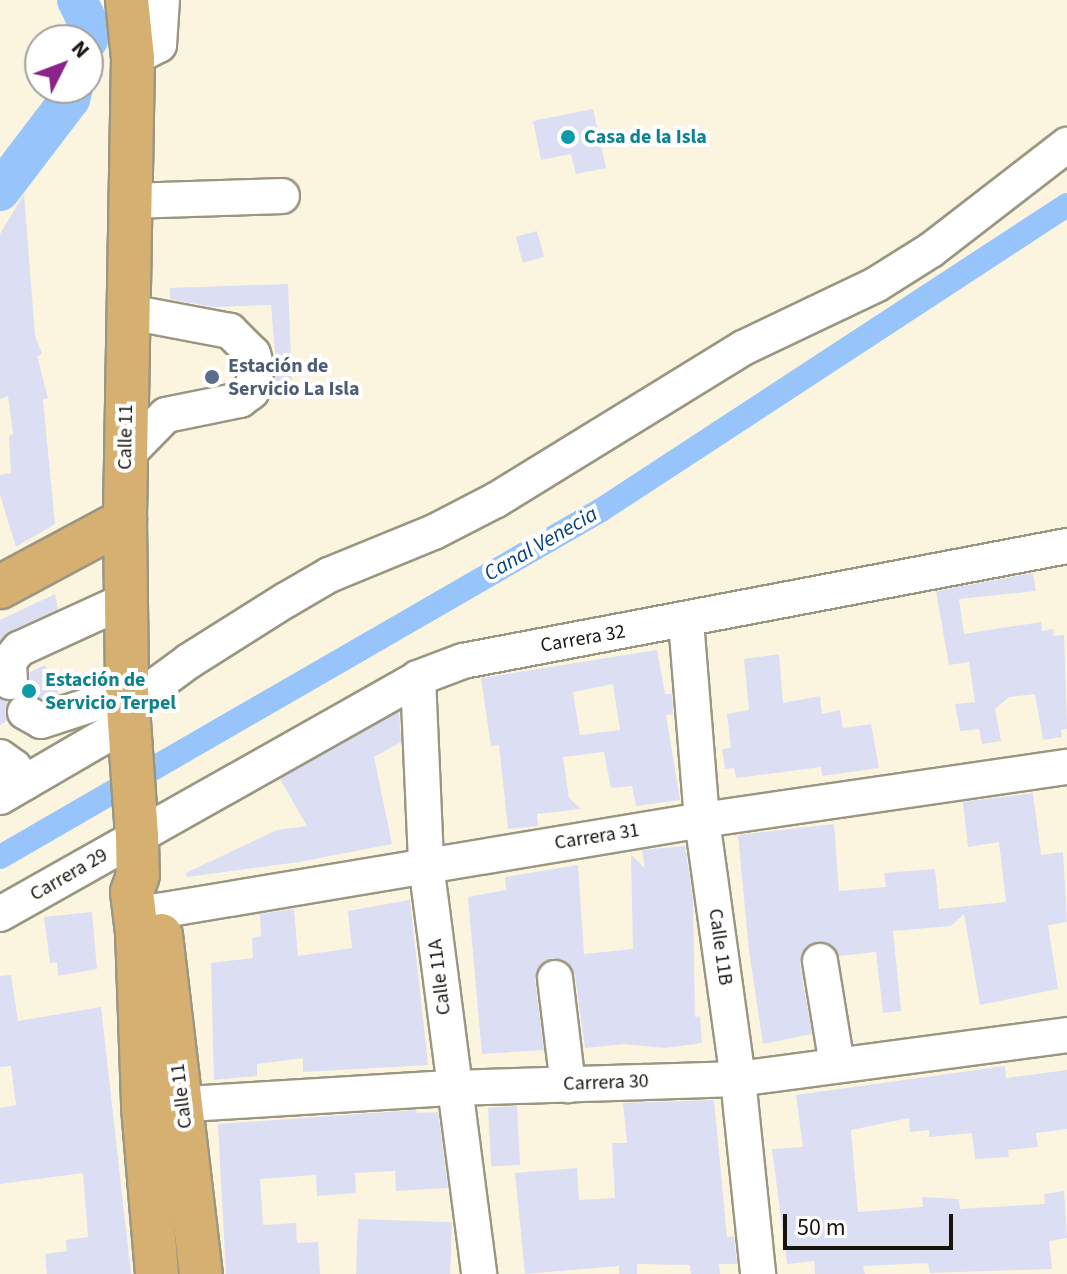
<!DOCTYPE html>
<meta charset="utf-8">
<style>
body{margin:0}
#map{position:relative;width:1067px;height:1274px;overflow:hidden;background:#fbf5df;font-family:"Source Sans 3",sans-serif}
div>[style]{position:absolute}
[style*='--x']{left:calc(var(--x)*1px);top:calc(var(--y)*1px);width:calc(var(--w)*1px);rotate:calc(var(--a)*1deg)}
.canal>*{height:24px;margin:-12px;padding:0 12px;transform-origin:12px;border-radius:12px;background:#96c4fb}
.river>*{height:40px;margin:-20px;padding:0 20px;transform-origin:20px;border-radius:20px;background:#96c4fb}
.building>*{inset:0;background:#dcdef4;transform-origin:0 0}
.roads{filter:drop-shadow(2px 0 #9b9682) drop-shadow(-2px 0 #9b9682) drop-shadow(0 2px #9b9682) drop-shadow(0 -2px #9b9682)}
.minor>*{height:34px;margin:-17px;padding:0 17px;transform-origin:17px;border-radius:17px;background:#fff}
.major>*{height:42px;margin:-21px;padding:0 21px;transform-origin:21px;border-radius:21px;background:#d6b071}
.dots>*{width:22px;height:22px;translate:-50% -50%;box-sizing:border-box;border:4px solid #fff;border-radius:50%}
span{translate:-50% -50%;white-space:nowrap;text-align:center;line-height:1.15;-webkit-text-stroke:8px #fff;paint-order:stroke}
.culture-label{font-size:20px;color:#0d838f;font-weight:700}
.left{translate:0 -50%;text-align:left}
.service-label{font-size:20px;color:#4e5e75;font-weight:700}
.street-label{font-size:20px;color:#17150d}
.water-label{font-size:22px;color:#04437f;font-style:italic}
.north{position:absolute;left:24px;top:24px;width:80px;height:80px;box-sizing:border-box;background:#fff;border:2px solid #a2a19e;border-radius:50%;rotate:48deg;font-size:22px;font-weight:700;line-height:32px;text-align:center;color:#17150d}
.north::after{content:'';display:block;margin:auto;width:28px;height:36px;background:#8a248b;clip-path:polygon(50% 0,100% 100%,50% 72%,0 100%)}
.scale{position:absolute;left:783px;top:1214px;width:170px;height:36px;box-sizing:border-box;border:4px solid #17150d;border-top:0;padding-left:10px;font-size:24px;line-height:28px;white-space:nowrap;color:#17150d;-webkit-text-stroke:6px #fff;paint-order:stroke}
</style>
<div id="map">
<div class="canal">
<i style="--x:0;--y:857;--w:694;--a:-30"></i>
<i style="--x:601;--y:510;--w:557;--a:-33.21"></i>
</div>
<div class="river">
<i style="--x:77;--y:0;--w:32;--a:64"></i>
<i style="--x:91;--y:29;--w:11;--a:105"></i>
<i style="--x:0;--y:191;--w:116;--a:-52.7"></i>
<i style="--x:70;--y:99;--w:11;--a:-75"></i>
</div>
<div class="building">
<i style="clip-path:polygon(593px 109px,606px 168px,576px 174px,571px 154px,541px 160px,533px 121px)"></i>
<i style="clip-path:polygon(24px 194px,35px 335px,42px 354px,37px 356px,48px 398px,43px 400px,55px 524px,16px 547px,0 495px,0 475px,11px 473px,9px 436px,13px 434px,8px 396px,0 399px,0 234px)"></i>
<i style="left:537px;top:231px;width:27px;height:22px;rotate:75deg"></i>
<i style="clip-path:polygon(288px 284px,292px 385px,273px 385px,276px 363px,271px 305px,212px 307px,170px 299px,170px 288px)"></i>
<i style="clip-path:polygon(1033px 573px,1036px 591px,959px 599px,964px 634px,1041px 622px,1042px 631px,1053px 629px,1054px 636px,1064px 635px,1067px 729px,1061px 730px,1062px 737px,1043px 740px,1035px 694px,1009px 697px,995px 709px,1001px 741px,982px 744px,979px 729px,960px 731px,955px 704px,975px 702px,969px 662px,949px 665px,936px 591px)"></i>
<i style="clip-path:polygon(55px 594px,58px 609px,11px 631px,0 641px,0 620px)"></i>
<i style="clip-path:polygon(evenodd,657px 650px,665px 694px,672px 694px,673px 714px,666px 715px,680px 800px,636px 806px,632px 786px,611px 788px,604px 752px,563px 757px,569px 798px,581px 809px,537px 814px,538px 826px,508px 829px,499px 745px,491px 746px,481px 678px,657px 650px,613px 684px,620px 730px,580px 735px,573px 692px,613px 684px)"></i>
<i style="clip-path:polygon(779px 654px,783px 703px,820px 696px,822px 714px,840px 710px,843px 728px,871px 724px,879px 768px,822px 776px,821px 767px,736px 778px,734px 768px,725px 769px,722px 749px,731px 748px,727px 714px,749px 710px,744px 659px)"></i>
<i style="clip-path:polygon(45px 665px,59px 694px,43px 699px,27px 692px,30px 672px)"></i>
<i style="clip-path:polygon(0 699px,8px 701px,7px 721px,0 725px)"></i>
<i style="clip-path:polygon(399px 711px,401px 742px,374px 757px,392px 844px,299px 862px,187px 877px,186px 873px,277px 830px,307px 826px,280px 779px)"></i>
<i style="clip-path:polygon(1033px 793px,1041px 855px,1063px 852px,1067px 922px,1048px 925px,1058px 989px,980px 1005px,964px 914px,951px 926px,893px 931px,901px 1011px,883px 1013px,876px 952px,839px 956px,826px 942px,808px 945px,802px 953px,800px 964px,812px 1034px,763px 1044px,749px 951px,738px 835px,834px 824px,839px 891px,886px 887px,884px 873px,935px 869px,939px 909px,1006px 902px,999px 842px,968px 847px,963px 802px)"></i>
<i style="clip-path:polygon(685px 846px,693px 899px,695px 1017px,700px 1016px,702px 1043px,665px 1048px,624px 1044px,585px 1048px,575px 975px,564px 960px,553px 958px,542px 963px,535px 980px,544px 1050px,482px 1054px,468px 897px,506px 890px,505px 877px,578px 865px,584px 954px,633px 949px,631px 855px,645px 868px,642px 850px)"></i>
<i style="clip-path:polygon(410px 900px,428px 1065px,303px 1072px,303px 1058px,257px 1064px,257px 1076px,214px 1080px,211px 963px,253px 958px,252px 938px,261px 936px,260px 914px,294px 909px,298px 956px,352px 948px,348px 911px)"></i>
<i style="clip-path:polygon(92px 912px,97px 969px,58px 976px,57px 962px,50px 963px,44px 917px)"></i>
<i style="clip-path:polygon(11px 975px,18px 1021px,101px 1007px,131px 1274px,47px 1274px,45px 1254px,67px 1251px,66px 1240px,88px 1237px,83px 1173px,0 1184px,0 1108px,16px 1105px,11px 1066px,0 1067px,0 976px)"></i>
<i style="clip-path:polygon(1005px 1066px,1006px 1078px,1067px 1070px,1067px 1129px,1036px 1133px,1038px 1147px,1008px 1150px,1009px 1157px,975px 1159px,972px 1133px,929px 1137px,929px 1130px,910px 1132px,909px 1118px,851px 1130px,858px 1212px,923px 1207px,922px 1197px,959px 1199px,960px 1209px,1045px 1204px,1044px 1194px,1064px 1191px,1067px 1238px,1049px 1241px,1052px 1269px,930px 1273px,928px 1263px,863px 1266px,865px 1274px,815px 1274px,814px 1261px,787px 1264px,772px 1149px,803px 1147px,796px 1095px)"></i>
<i style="clip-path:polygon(714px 1100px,727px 1237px,734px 1236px,737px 1264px,719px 1264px,720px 1274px,691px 1274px,690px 1265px,637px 1264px,637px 1274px,619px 1274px,619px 1266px,525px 1274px,515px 1173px,577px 1168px,579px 1200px,615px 1198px,612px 1143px,627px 1143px,623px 1103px)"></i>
<i style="left:517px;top:1106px;width:59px;height:29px;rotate:87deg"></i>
<i style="clip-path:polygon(416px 1110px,416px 1113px,438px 1112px,448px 1188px,396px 1191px,395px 1171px,355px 1173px,356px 1193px,317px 1196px,316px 1175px,260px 1179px,263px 1225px,296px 1223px,297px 1243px,318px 1242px,320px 1274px,226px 1274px,218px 1124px)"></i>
<i style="left:358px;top:1219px;width:94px;height:55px;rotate:2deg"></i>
</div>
<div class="roads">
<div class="minor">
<i style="--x:133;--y:58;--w:29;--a:-27"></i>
<i style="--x:159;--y:45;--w:45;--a:-86.2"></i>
<i style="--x:131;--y:201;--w:151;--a:-1.9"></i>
<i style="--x:126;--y:456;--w:57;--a:-45.7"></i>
<i style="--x:166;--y:415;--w:76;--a:-11.5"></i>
<i style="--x:240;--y:400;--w:14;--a:-36"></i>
<i style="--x:251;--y:392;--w:25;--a:-76"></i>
<i style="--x:257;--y:368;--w:15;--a:-106"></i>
<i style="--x:253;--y:354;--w:33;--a:-135"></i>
<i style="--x:230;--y:331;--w:103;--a:-169.3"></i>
<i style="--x:686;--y:621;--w:200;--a:85.4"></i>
<i style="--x:702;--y:820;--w:261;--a:82.1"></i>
<i style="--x:738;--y:1079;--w:196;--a:84.1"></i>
<i style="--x:418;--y:678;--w:186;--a:87.5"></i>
<i style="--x:426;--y:864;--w:413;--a:82.6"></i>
<i style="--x:10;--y:682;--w:21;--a:-93"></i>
<i style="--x:9;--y:661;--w:16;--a:-50"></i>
<i style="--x:19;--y:649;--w:118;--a:-24.6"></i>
<i style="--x:128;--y:706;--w:76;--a:-36.4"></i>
<i style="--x:189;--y:661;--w:115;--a:-32.2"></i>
<i style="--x:286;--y:600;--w:50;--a:-30.2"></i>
<i style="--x:329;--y:575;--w:113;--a:-22.3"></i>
<i style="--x:434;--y:532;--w:70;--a:-27.3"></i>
<i style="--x:496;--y:500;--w:290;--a:-31.6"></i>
<i style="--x:743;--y:348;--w:148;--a:-25.5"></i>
<i style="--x:877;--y:284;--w:64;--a:-32.2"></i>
<i style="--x:931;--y:250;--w:172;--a:-37.7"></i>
<i style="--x:25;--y:712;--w:18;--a:29"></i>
<i style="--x:41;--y:721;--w:90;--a:-18"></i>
<i style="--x:0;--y:757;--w:17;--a:36"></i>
<i style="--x:14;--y:767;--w:19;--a:54"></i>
<i style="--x:0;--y:797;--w:149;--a:-30.2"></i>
<i style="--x:0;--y:914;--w:480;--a:-29.4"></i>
<i style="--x:418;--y:678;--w:48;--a:-20.7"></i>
<i style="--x:463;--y:661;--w:615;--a:-10.78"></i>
<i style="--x:137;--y:931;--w:29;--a:-44"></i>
<i style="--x:158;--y:911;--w:552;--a:-9.5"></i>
<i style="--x:702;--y:820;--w:369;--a:-8.3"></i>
<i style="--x:820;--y:961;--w:105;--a:80.7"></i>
<i style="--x:555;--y:978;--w:108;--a:83.1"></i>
<i style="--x:155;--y:1106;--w:299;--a:-3.5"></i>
<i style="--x:453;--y:1088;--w:285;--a:-1.8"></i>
<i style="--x:738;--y:1079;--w:332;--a:-7.6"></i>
</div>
<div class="major">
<i style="--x:127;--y:0;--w:58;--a:84.1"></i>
<i style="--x:133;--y:58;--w:462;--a:91"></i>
<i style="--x:125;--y:520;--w:173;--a:89.3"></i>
<i style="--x:127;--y:693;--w:143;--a:86"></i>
<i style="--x:137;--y:836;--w:39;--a:89"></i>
<i style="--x:138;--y:875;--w:18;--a:109"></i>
<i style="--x:132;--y:892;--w:39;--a:83"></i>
<i style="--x:137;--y:931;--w:176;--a:88"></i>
<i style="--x:143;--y:1107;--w:168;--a:85.2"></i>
<i style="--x:0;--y:587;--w:142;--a:-28.2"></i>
<i style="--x:161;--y:935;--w:341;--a:83.3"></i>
</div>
</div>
<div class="dots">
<i style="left:568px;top:137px;background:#0f9aa8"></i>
<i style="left:212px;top:377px;background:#5c6f8a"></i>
<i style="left:29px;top:691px;background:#0f9aa8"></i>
</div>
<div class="culture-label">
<span class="left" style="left:584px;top:137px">Casa de la Isla</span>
<span class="left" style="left:45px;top:692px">Estación de<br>Servicio Terpel</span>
</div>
<div class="service-label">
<span class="left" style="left:228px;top:378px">Estación de<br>Servicio La Isla</span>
</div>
<div class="street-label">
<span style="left:126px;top:437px;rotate:-89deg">Calle 11</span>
<span style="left:583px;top:639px;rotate:-10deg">Carrera 32</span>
<span style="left:597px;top:837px;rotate:-9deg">Carrera 31</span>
<span style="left:69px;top:875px;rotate:-30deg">Carrera 29</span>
<span style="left:720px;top:947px;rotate:82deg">Calle 11B</span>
<span style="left:440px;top:977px;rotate:-97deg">Calle 11A</span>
<span style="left:606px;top:1083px;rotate:-2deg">Carrera 30</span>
<span style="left:182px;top:1096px;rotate:-97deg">Calle 11</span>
</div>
<div class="water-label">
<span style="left:541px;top:544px;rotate:-30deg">Canal Venecia</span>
</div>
<div class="north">N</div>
<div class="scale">50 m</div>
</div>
